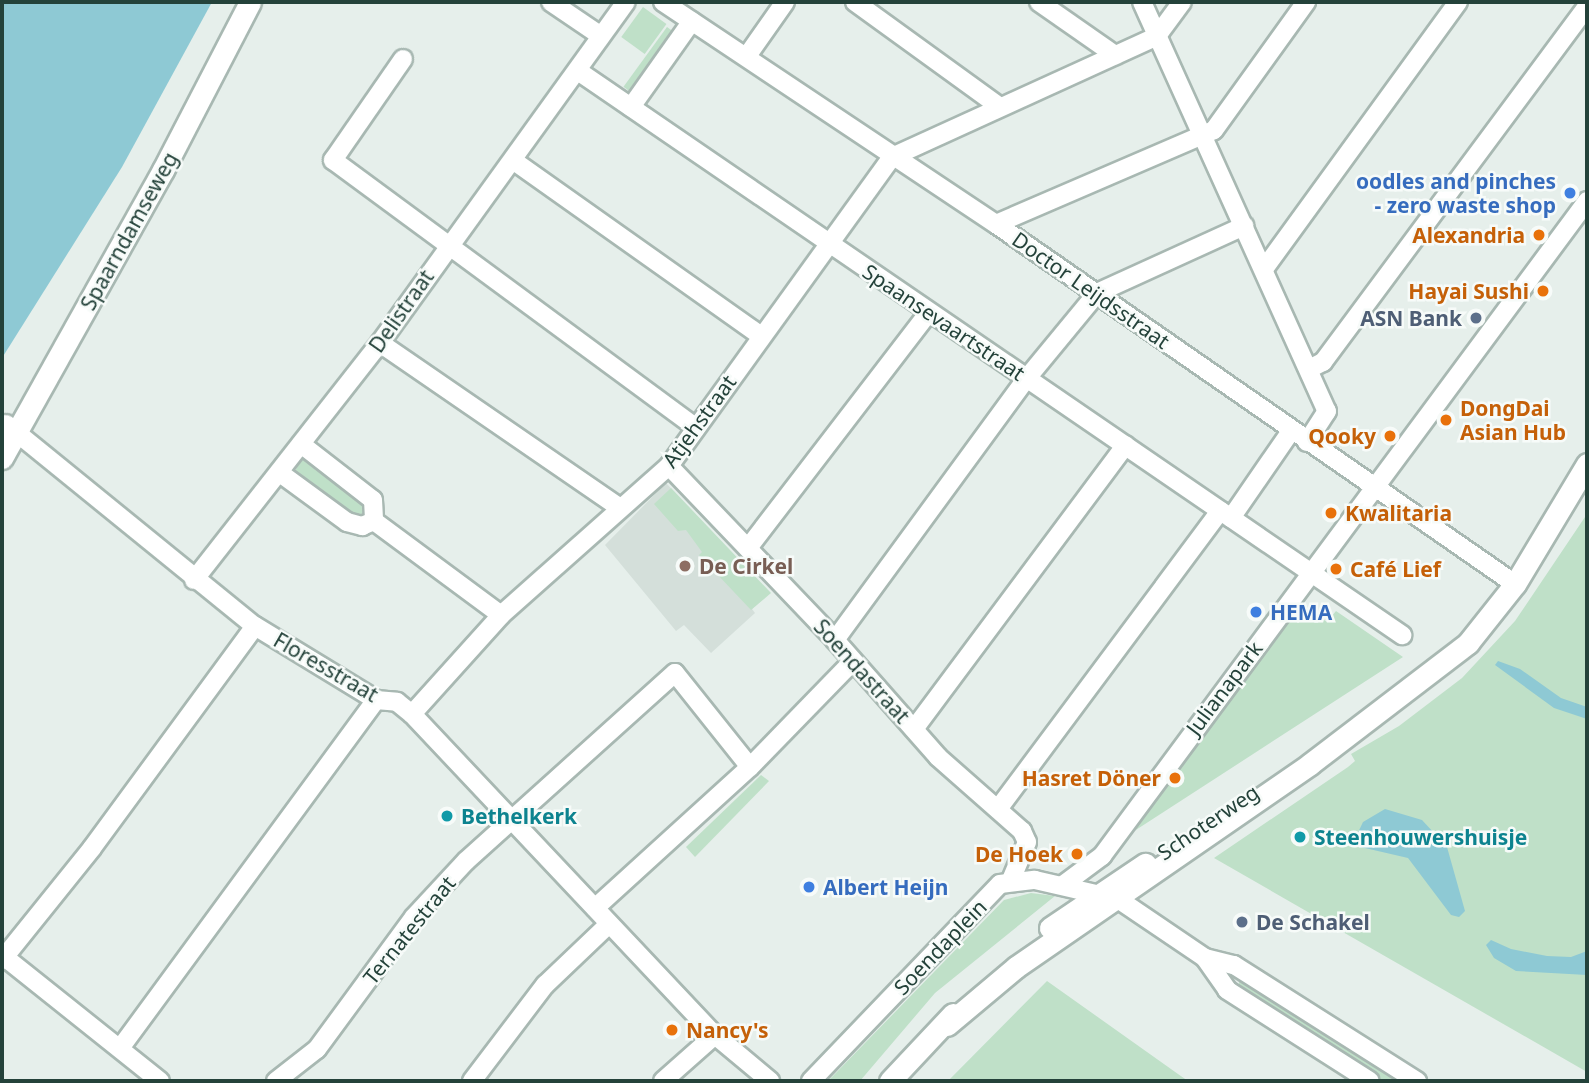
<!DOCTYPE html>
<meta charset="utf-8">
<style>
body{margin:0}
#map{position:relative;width:1589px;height:1083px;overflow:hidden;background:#e6efeb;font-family:"Noto Sans",sans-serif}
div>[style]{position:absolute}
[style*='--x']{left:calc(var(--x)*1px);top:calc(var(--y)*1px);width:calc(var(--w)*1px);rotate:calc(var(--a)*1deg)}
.built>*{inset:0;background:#d4dfda}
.green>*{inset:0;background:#bfe0c8;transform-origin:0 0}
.water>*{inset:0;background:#8ec9d4}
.roads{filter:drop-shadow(2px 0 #a8b8b2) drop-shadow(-2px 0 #a8b8b2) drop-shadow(0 2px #a8b8b2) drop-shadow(0 -2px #a8b8b2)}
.minor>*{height:18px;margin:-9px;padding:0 9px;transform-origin:9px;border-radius:9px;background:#fff}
.secondary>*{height:21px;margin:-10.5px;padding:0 10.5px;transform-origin:10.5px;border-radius:10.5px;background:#fff}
.dots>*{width:19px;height:19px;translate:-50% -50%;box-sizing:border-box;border:4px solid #f7fbf9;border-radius:50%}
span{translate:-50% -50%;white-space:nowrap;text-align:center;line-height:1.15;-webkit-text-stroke:5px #f7fbf9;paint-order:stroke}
.shop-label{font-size:21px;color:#366cbe;font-weight:700}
.right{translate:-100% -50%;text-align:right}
.left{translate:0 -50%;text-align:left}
.street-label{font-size:21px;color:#24423a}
.food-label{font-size:21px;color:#c56008;font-weight:700}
.service-label{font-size:21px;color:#4e5e75;font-weight:700}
.education-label{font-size:21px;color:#785e54;font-weight:700}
.culture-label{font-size:21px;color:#0d838f;font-weight:700}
.frame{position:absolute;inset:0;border:4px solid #24423a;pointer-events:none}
</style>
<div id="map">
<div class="built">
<i style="clip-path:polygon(666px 483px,770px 593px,752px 609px,755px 613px,711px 653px,684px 625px,676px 631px,605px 545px)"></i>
</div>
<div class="green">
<i style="left:643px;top:7px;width:29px;height:37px;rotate:36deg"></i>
<i style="left:667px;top:27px;width:9px;height:74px;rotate:36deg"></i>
<i style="clip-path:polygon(306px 459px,364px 501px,367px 508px,361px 515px,351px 515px,295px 474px,298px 460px)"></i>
<i style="clip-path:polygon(671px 488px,771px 593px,751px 610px,699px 555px,702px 552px,686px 530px,678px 531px,654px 504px)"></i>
<i style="clip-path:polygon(1587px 514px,1587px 1072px,1214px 858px,1348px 767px,1355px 761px,1351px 754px,1399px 726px,1462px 678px,1515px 621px)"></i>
<i style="clip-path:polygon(1301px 604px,1327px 622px,1336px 611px,1403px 657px,1125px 837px)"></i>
<i style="clip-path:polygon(761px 775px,769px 781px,695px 857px,686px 847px)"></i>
<i style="clip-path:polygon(1031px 893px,1055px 896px,935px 993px,860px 1081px,828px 1081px,1004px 900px)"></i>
<i style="clip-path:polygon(1239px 978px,1408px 1081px,1383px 1081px,1239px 987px)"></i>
<i style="clip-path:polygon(1047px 981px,1178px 1074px,1188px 1081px,948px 1081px)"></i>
</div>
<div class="water">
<i style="clip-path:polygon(2px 2px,212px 2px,122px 167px,2px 358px)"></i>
<i style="clip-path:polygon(1498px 661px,1520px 669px,1561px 698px,1587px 707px,1587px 719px,1554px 708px,1495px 665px)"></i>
<i style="clip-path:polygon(1385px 809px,1422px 820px,1447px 847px,1465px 911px,1459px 917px,1451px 915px,1408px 858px,1352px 845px,1363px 822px)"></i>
<i style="clip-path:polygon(1491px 940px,1511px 949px,1547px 956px,1571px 957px,1587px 951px,1587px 975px,1516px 971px,1494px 958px,1486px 945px)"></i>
</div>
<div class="roads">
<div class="minor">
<i style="--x:551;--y:2;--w:60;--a:34.2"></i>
<i style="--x:663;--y:2;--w:400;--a:33.7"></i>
<i style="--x:996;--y:224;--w:632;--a:34.75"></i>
<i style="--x:855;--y:2;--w:179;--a:35.9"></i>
<i style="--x:1039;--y:2;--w:93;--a:34.9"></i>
<i style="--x:1142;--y:2;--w:449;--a:65.7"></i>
<i style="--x:1327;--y:411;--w:37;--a:123"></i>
<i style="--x:747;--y:56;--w:66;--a:-54.9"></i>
<i style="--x:403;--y:59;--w:123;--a:124.7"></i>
<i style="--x:333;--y:160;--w:450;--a:36.4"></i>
<i style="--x:578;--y:71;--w:999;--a:34.39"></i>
<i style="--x:631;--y:107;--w:105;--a:-54.7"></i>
<i style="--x:514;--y:161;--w:303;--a:35.3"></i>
<i style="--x:996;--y:224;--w:237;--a:-23.3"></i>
<i style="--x:1214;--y:130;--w:158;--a:-54.3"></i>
<i style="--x:1264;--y:269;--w:330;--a:-54"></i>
<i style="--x:380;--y:343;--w:290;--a:34.5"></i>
<i style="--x:1309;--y:369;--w:16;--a:-27"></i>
<i style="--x:1323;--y:362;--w:442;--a:-53.4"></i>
<i style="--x:6;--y:424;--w:321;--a:39.1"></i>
<i style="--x:255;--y:626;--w:142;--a:31.4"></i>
<i style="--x:376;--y:700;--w:21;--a:5"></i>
<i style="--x:397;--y:702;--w:19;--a:39"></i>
<i style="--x:412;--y:714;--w:441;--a:46.7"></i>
<i style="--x:715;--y:1035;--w:72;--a:39.9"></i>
<i style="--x:301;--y:444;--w:91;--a:37.9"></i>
<i style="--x:373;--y:500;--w:21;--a:87"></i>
<i style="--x:669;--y:466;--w:240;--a:46.3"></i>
<i style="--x:835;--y:640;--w:156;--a:48.6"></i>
<i style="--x:938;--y:757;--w:112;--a:41.4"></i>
<i style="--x:1022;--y:831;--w:12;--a:66"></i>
<i style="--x:1027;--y:842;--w:41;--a:112.8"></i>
<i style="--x:280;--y:473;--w:83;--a:36.2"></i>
<i style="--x:347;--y:522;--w:16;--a:15"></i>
<i style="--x:362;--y:526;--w:13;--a:-23"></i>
<i style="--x:1231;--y:518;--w:106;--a:-55.4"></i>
<i style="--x:374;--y:521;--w:158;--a:36.5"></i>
<i style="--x:748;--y:548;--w:297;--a:-52.5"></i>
<i style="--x:194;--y:580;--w:301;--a:-51.9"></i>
<i style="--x:380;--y:343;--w:420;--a:-54.2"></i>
<i style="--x:835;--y:640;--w:325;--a:-53.8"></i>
<i style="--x:1027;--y:378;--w:110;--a:-50.5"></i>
<i style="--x:1097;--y:293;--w:162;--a:-24.5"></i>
<i style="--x:412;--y:714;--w:133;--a:-48"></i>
<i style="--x:501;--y:615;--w:225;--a:-41.6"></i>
<i style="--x:669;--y:466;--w:381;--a:-54.2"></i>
<i style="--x:892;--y:157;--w:291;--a:-24.5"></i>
<i style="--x:1157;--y:36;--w:42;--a:-53.7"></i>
<i style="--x:914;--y:729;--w:354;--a:-53.3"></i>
<i style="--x:998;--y:809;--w:372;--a:-53.3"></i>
<i style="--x:1063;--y:885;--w:49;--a:-36.6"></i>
<i style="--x:1102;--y:856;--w:815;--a:-53.48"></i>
<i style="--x:1118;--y:899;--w:105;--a:34.1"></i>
<i style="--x:1205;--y:958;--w:30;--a:14"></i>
<i style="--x:1234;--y:965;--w:217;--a:32.4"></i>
<i style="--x:595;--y:908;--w:210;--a:-42.3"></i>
<i style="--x:750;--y:767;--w:146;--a:-45.8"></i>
<i style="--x:2;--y:955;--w:202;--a:38.6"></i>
<i style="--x:1205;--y:958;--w:39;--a:55"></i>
<i style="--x:1227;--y:990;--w:169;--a:32.5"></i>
<i style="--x:2;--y:960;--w:144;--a:-51.2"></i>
<i style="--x:92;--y:848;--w:275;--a:-53.7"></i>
<i style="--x:121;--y:1047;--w:431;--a:-53.7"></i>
<i style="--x:276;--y:1081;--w:52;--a:-38"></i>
<i style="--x:317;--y:1049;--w:164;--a:-53.7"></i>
<i style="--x:414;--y:917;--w:76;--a:-47.1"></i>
<i style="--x:466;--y:861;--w:281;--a:-42"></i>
<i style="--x:675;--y:673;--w:120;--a:51.4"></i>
<i style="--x:472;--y:1081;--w:121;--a:-52.8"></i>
<i style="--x:545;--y:985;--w:88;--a:-43.6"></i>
<i style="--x:663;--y:1081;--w:69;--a:-41.5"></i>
<i style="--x:811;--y:1081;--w:273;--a:-46.2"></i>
<i style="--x:1000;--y:884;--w:35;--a:-7"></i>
<i style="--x:1035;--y:880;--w:76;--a:12.9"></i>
</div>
<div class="secondary">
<i style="--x:2;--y:458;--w:330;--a:-60.8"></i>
<i style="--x:163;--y:170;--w:189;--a:-62.6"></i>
<i style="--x:1050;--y:928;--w:115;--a:-34"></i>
<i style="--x:947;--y:1025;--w:90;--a:-40"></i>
<i style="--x:1016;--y:967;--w:357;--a:-34.6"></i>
<i style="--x:1310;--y:764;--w:199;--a:-37.4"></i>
<i style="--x:1468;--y:643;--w:75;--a:-51.5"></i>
<i style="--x:1515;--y:584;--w:140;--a:-59"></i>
<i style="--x:890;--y:1081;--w:92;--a:-46.8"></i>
</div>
</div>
<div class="dots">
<i style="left:1570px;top:193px;background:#3f7fe0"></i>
<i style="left:1539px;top:235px;background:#e8710a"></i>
<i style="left:1543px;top:291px;background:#e8710a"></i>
<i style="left:1476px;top:318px;background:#5c6f8a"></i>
<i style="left:1446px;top:420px;background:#e8710a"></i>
<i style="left:1390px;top:436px;background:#e8710a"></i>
<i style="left:1331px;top:513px;background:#e8710a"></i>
<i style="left:685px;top:566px;background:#8d6e63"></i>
<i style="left:1336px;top:569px;background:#e8710a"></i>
<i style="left:1256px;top:612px;background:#3f7fe0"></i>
<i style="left:1175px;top:778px;background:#e8710a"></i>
<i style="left:447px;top:816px;background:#0f9aa8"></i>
<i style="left:1300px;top:837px;background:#0f9aa8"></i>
<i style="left:1077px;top:854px;background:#e8710a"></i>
<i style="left:809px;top:887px;background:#3f7fe0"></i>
<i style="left:1242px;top:922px;background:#5c6f8a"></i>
<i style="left:672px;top:1030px;background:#e8710a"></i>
</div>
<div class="shop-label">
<span class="right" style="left:1556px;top:193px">oodles and pinches<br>- zero waste shop</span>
<span class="left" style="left:1270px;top:612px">HEMA</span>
<span class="left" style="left:823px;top:887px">Albert Heijn</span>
</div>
<div class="street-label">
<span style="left:129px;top:231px;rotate:-61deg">Spaarndamseweg</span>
<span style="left:1091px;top:290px;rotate:35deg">Doctor Leijdsstraat</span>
<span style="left:401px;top:311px;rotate:-55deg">Delistraat</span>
<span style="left:944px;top:322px;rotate:34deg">Spaansevaartstraat</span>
<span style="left:699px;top:421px;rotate:-54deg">Atjehstraat</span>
<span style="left:326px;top:667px;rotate:30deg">Floresstraat</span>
<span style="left:862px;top:671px;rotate:48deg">Soendastraat</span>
<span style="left:1224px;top:688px;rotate:-53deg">Julianapark</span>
<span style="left:1208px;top:822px;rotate:-34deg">Schoterweg</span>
<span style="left:409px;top:930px;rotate:-51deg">Ternatestraat</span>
<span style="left:940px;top:947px;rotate:-46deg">Soendaplein</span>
</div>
<div class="food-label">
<span class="right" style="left:1525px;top:235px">Alexandria</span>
<span class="right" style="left:1529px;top:291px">Hayai Sushi</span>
<span class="left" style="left:1460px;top:420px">DongDai<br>Asian Hub</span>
<span class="right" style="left:1376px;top:436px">Qooky</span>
<span class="left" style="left:1345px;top:513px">Kwalitaria</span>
<span class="left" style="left:1350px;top:569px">Café Lief</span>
<span class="right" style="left:1161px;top:778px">Hasret Döner</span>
<span class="right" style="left:1063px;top:854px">De Hoek</span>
<span class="left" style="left:686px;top:1030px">Nancy's</span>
</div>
<div class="service-label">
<span class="right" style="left:1462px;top:318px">ASN Bank</span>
<span class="left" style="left:1256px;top:922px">De Schakel</span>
</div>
<div class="education-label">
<span class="left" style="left:699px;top:566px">De Cirkel</span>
</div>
<div class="culture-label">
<span class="left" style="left:461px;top:816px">Bethelkerk</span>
<span class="left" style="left:1314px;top:837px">Steenhouwershuisje</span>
</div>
<div class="frame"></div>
</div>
